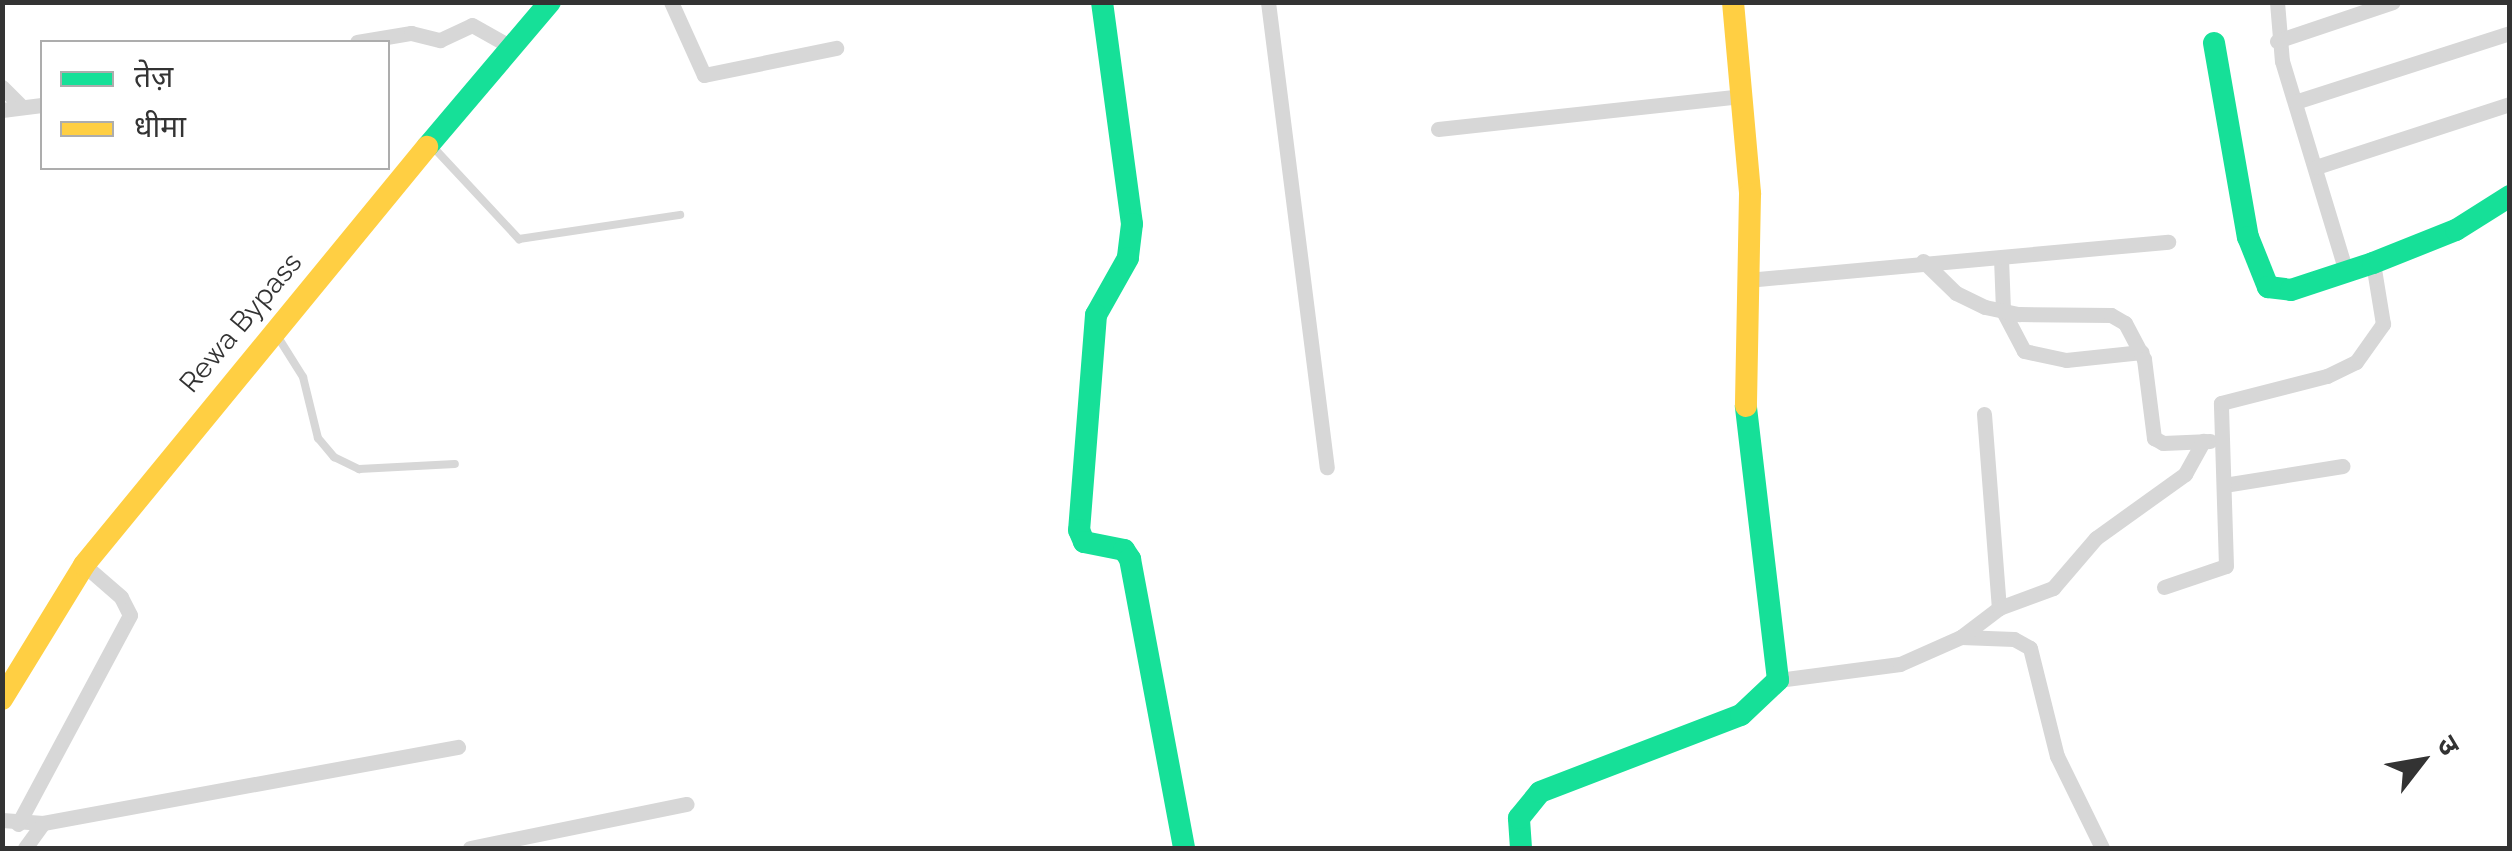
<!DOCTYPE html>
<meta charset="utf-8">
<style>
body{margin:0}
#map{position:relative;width:2512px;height:851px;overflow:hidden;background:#fff;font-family:Raleway,"Noto Sans Devanagari",sans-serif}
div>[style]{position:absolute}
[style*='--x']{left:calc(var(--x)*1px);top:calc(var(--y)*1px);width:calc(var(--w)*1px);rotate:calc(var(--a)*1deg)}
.lane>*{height:8px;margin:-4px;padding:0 4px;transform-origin:4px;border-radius:4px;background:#d7d7d7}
.street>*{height:15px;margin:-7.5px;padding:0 7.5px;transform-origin:7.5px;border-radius:7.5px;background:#d7d7d7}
.fast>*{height:22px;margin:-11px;padding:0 11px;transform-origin:11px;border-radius:11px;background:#16e098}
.slow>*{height:22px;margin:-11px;padding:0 11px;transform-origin:11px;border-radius:11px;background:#ffcf43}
span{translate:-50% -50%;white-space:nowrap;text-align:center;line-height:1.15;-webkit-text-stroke:10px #fff;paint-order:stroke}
.street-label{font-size:28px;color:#333}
.frame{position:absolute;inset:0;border:5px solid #333;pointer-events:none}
.legend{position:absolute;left:40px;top:40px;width:350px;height:130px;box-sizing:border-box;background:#fff;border:2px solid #adadad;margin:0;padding:12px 18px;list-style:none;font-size:30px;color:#333}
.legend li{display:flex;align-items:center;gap:20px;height:50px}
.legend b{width:50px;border:2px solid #adadad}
.north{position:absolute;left:2372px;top:711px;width:100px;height:100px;-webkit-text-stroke:8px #fff;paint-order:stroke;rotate:59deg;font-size:28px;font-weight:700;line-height:40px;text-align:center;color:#333}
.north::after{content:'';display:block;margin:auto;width:35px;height:45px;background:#333;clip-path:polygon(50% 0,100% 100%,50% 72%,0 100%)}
</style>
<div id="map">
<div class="lane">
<i style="--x:434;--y:148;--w:125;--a:47"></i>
<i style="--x:519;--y:239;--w:163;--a:-8.5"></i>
<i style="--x:276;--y:334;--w:51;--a:57.9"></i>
<i style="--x:303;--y:377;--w:63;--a:76.2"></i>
<i style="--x:318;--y:438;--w:25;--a:50"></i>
<i style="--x:334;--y:457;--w:28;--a:26"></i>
<i style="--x:359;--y:469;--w:96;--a:-3"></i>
</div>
<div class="street">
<i style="--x:671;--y:2;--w:80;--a:65.7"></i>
<i style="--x:704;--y:75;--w:135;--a:-11.6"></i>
<i style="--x:1268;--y:2;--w:469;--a:82.8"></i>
<i style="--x:2277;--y:2;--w:59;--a:85.2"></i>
<i style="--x:2282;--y:61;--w:220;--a:73.1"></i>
<i style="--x:2277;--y:41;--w:122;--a:-18.6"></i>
<i style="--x:357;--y:42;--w:55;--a:-9.5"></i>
<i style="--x:411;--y:33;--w:30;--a:14"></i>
<i style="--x:440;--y:40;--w:35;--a:-25"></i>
<i style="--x:472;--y:25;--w:45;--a:29.4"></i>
<i style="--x:2;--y:87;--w:28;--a:45"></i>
<i style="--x:2295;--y:102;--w:226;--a:-17.8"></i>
<i style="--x:2;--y:110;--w:40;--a:-7.1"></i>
<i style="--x:1438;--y:129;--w:307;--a:-6.2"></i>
<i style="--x:2316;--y:167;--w:204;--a:-18"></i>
<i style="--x:2001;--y:258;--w:53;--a:87.8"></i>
<i style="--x:2003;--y:311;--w:45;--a:62.3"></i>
<i style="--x:2024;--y:351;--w:43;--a:12.1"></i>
<i style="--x:2066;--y:360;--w:76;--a:-6"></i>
<i style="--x:1923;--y:261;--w:46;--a:44.1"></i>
<i style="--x:1956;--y:293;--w:32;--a:26"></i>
<i style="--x:1985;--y:307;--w:35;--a:12"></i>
<i style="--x:2019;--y:314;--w:92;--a:0.6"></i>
<i style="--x:2111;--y:315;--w:16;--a:30"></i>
<i style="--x:2125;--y:323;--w:41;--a:62.2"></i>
<i style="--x:2144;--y:359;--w:80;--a:82.8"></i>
<i style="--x:2154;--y:438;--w:10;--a:29"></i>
<i style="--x:2163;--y:443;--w:47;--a:-2.4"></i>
<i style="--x:1747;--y:280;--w:423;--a:-5.2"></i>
<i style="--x:1984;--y:414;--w:195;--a:85.6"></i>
<i style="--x:2224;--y:485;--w:120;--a:-9.1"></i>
<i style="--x:2164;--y:587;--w:65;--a:-18.7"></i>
<i style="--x:2226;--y:566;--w:163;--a:-91.8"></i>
<i style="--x:2221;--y:403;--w:109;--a:-14.3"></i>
<i style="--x:2327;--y:376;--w:32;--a:-26"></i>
<i style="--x:2356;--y:362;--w:47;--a:-54.6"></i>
<i style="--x:2383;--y:324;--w:62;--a:-99.3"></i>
<i style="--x:1961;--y:637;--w:53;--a:2.2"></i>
<i style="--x:2014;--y:639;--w:18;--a:29"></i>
<i style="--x:2030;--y:648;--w:111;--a:76"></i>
<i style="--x:2057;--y:756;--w:102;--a:63.9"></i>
<i style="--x:1778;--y:680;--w:123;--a:-7.5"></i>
<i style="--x:1900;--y:664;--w:67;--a:-23.9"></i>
<i style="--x:1961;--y:637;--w:48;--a:-37.3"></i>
<i style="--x:1999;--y:608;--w:58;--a:-20.3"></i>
<i style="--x:2053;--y:588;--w:66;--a:-49.3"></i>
<i style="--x:2096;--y:538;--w:110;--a:-35.7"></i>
<i style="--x:2185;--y:474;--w:38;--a:-61"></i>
<i style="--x:2;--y:820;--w:41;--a:4.2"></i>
<i style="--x:43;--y:823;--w:422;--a:-10.4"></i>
<i style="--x:18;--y:824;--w:237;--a:-61.8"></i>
<i style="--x:130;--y:615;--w:20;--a:-117"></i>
<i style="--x:121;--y:597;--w:49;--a:-139.1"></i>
<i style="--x:25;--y:848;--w:31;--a:-54"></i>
<i style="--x:470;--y:848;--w:221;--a:-11.5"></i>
</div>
<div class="fast">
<i style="--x:1102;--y:2;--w:224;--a:82.3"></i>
<i style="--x:1132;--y:224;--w:34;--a:97"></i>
<i style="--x:1128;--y:258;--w:65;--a:119.3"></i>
<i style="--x:1096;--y:315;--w:216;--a:94.5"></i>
<i style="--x:1079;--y:530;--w:13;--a:67"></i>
<i style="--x:1084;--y:542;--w:41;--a:11.3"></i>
<i style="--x:1124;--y:550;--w:11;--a:56"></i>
<i style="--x:1130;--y:559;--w:294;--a:79.4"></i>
<i style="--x:2214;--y:43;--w:197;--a:80.1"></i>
<i style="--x:2248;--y:237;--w:54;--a:68.2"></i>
<i style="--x:2268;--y:287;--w:23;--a:7"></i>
<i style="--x:2291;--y:290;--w:86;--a:-18.2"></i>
<i style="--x:2373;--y:263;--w:89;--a:-21.7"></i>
<i style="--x:2456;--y:230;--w:64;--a:-32.2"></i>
<i style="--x:427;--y:147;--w:190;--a:-49.7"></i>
<i style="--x:1521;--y:848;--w:30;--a:-94"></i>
<i style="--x:1519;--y:818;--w:33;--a:-51"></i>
<i style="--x:1540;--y:792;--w:215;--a:-21"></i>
<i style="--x:1741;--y:715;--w:51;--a:-43.4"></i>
<i style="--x:1778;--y:680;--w:276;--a:-96.7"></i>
</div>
<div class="slow">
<i style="--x:1733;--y:2;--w:193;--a:84.9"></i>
<i style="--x:1750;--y:194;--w:212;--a:91.1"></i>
<i style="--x:2;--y:699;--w:157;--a:-58.5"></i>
<i style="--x:84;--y:565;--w:541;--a:-50.63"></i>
</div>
<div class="street-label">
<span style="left:241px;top:323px;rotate:-50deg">Rewa Bypass</span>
</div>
<div class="frame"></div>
<ul class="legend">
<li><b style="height:12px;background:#16e098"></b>तेज़</li>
<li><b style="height:12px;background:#ffcf43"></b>धीमा</li>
</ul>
<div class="north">उ</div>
</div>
